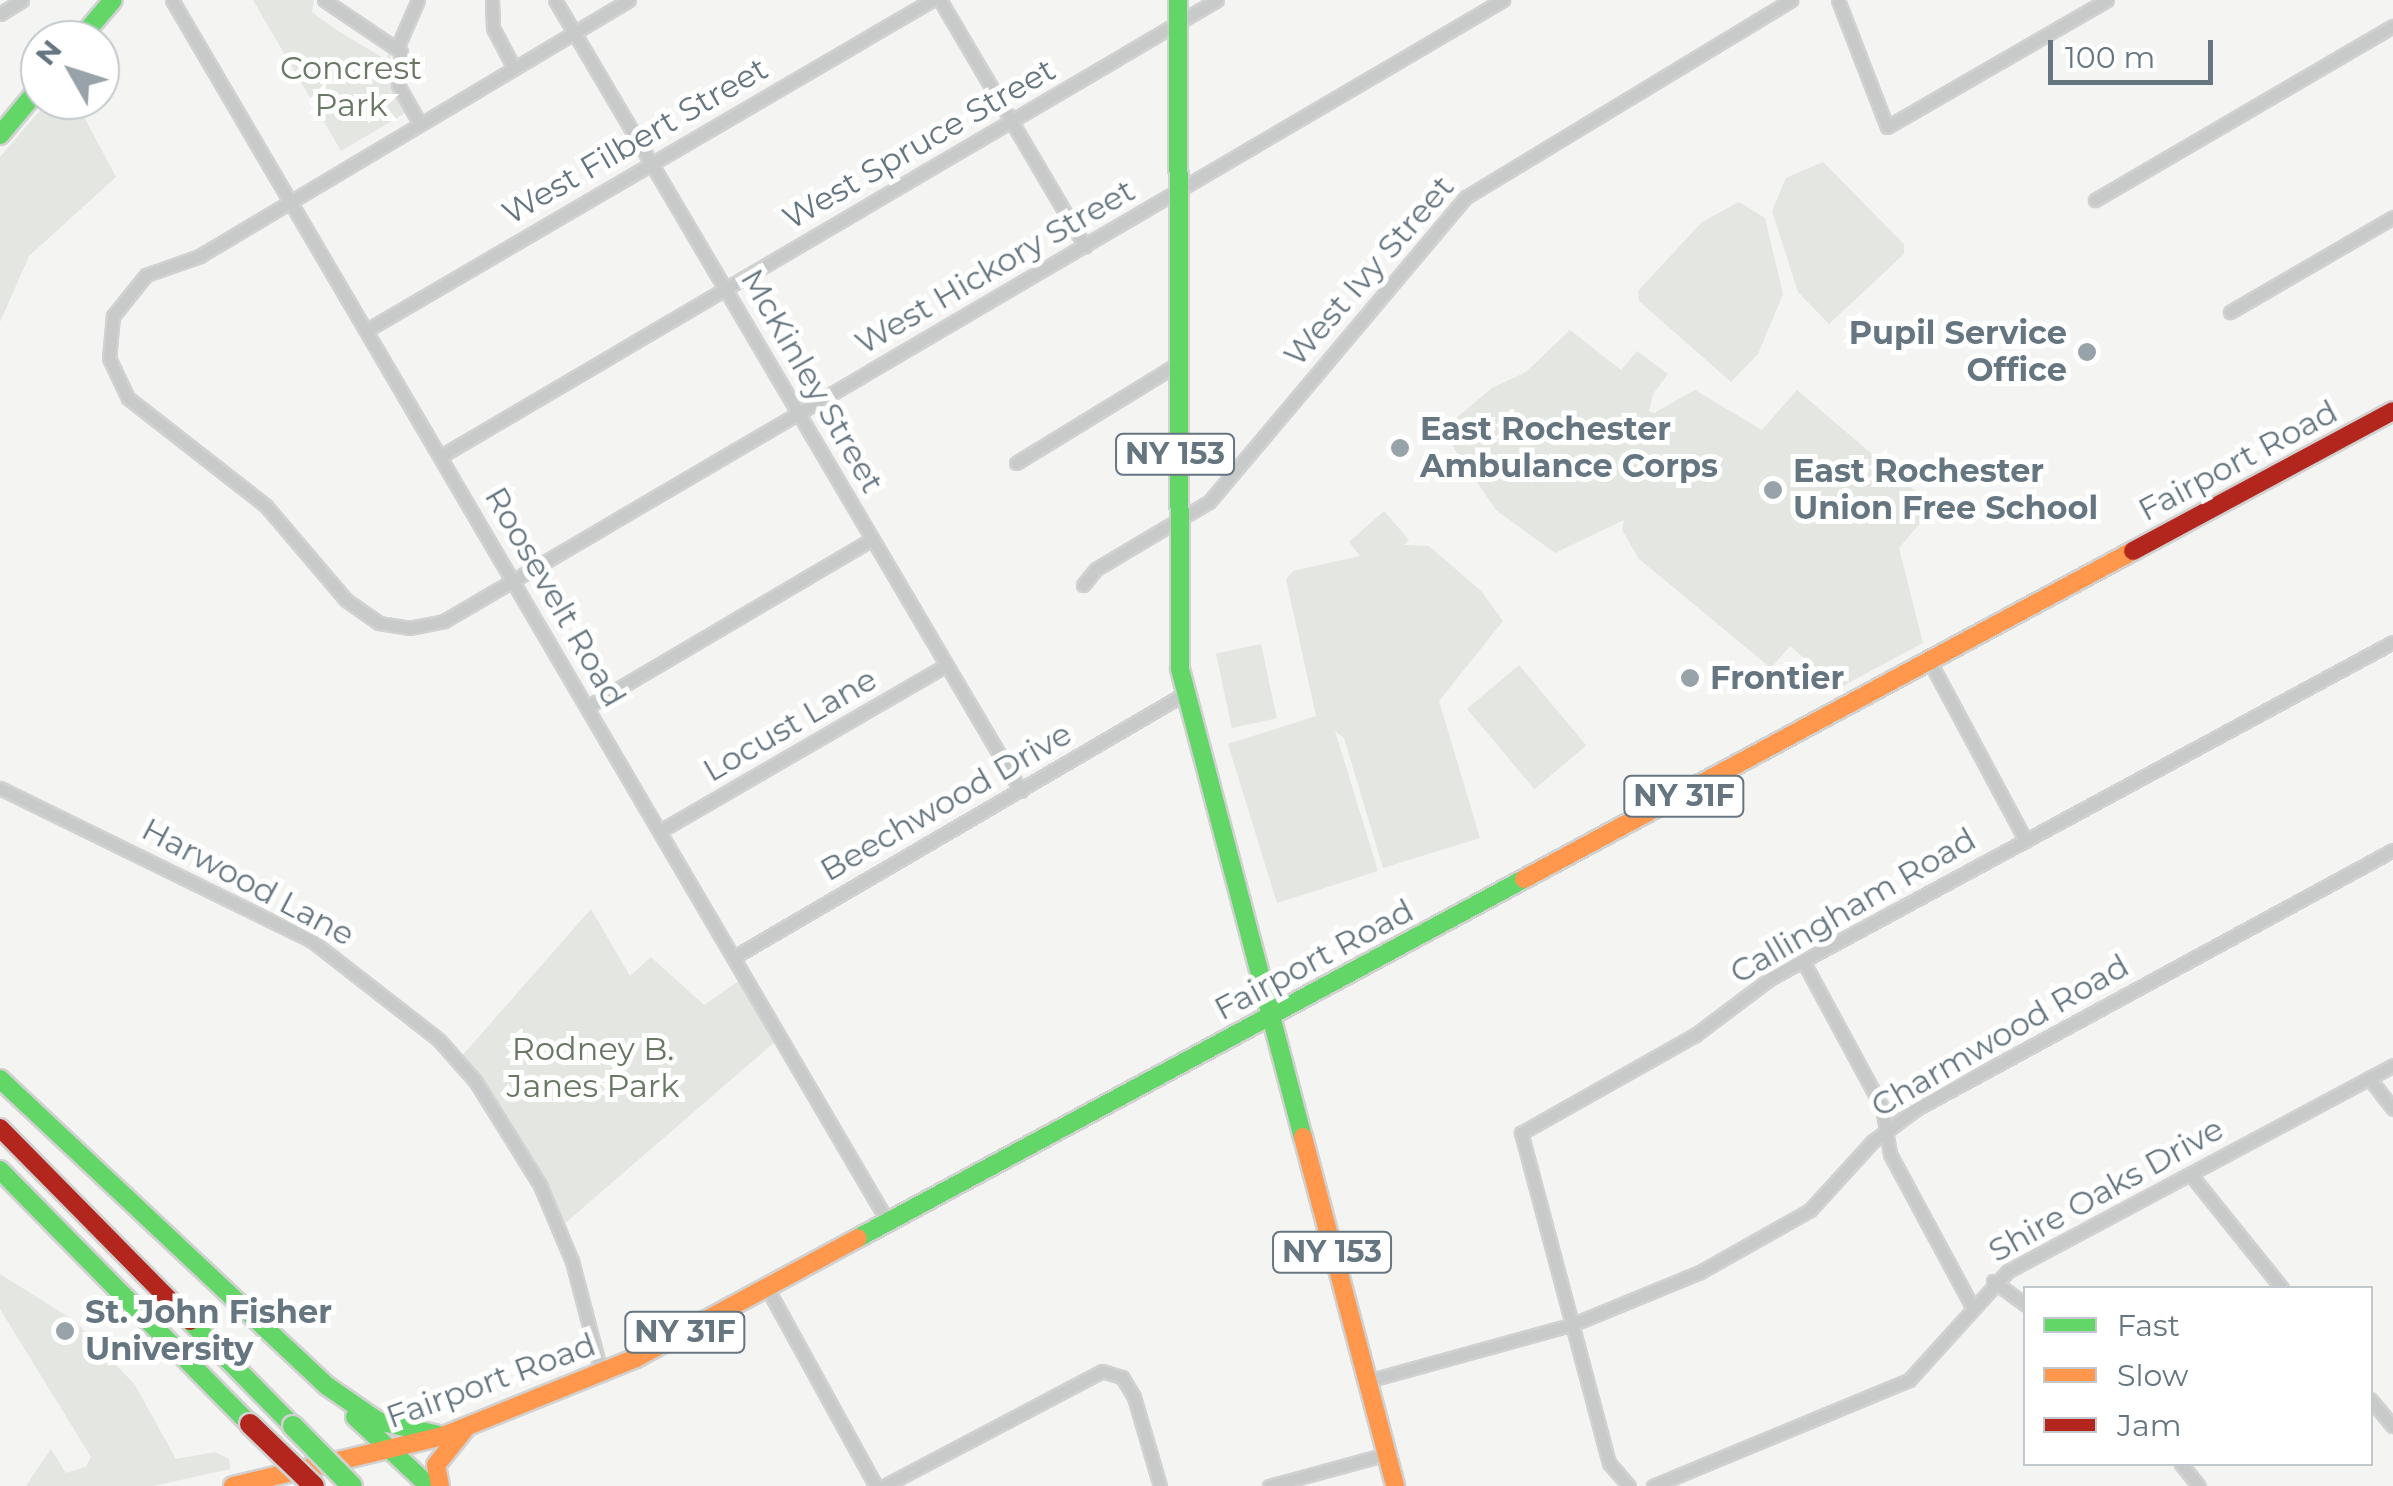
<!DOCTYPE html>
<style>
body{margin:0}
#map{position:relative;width:2393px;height:1486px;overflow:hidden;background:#f4f4f2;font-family:Montserrat,sans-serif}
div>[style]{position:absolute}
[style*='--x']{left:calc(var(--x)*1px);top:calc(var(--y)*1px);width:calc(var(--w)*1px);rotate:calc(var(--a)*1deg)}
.green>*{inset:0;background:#e4e6e1;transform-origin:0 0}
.roads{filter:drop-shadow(2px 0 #d1d1d1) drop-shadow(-2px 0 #d1d1d1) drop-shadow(0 2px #d1d1d1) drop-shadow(0 -2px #d1d1d1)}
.street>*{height:11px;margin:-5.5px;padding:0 5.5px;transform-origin:5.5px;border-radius:5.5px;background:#c8caca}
.fast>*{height:18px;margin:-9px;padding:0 9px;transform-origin:9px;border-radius:9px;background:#63d668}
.slow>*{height:18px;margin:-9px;padding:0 9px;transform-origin:9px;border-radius:9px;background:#ff974d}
.jam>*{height:18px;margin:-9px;padding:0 9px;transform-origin:9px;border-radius:9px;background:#b3261e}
.bridges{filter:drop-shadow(2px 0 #d0d1d1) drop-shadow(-2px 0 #d0d1d1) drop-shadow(0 2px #d0d1d1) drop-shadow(0 -2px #d0d1d1)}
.fast-bridge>*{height:20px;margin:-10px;padding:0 10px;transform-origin:10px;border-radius:10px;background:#63d668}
.jam-bridge>*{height:20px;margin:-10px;padding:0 10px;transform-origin:10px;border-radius:10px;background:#b3261e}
.dots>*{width:28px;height:28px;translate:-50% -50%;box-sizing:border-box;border:5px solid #fff;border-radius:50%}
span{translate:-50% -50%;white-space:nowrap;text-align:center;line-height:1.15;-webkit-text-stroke:10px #fff;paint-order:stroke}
.shield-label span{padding:2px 8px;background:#fff;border:2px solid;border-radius:8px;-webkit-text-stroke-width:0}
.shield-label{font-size:30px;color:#657681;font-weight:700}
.park-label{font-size:32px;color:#697864}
.street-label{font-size:32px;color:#657681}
.poi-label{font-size:32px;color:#657681;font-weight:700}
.right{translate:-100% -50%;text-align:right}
.left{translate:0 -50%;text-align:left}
.legend{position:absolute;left:2023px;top:1286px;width:350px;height:180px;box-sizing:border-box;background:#fff;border:2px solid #c1c8cd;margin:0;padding:12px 18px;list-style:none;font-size:30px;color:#657681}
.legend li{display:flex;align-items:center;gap:20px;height:50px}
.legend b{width:50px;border:2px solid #c1c8cd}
.north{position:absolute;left:20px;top:20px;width:100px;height:100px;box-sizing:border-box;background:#fff;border:2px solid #c1c8cd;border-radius:50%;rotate:309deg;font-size:28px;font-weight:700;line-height:40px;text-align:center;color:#657681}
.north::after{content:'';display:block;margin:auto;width:35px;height:45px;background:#97a2a9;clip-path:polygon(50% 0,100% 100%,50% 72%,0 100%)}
.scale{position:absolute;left:2048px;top:40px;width:165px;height:45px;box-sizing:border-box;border:5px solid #657681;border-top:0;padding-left:12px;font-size:30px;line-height:35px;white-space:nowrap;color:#657681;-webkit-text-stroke:8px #fff;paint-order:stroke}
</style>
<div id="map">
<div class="green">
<i style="clip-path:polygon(253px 0,314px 0,312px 12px,338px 31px,385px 59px,390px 51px,392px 85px,407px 112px,341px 151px)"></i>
<i style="clip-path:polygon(49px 100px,75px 100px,116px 177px,29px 256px,0 322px,0 157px)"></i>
<i style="clip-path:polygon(1823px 162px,1904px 244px,1904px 254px,1829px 324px,1798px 292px,1772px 211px,1786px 178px)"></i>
<i style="clip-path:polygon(1739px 202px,1765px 218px,1783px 294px,1758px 354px,1731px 382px,1639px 301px,1638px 291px,1702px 222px)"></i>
<i style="clip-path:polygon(1570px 330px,1621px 370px,1637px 351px,1668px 374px,1653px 394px,1649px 411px,1654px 413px,1695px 390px,1762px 430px,1797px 390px,1934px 507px,1899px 548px,1923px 643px,1839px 688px,1790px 646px,1771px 668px,1639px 559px,1622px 530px,1624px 520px,1555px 553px,1496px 510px,1447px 438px,1449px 424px,1492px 388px,1526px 372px)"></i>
<i style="clip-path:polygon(1384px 511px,1409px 540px,1404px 545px,1429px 546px,1481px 591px,1503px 621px,1439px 701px,1480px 838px,1383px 868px,1344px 738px,1335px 731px,1378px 871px,1277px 903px,1228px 744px,1316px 716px,1286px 579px,1293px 571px,1360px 556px,1349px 542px)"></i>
<i style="left:1261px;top:644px;width:76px;height:46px;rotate:78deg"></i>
<i style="left:1519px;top:665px;width:105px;height:68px;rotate:50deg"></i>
<i style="clip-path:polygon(591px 909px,630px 976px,651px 957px,704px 1005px,740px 980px,776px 1041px,563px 1225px,498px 1103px,461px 1057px)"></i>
<i style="clip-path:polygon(0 1274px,75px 1321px,135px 1385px,176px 1459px,215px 1452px,229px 1459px,230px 1469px,153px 1486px,26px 1486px,51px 1449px,66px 1473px,86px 1467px,91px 1457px,0 1309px)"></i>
</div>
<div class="roads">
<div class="street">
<i style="--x:172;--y:0;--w:1416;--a:59.63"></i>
<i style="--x:324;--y:0;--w:93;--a:34"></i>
<i style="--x:401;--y:52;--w:33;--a:95"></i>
<i style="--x:398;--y:85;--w:45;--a:60.6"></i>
<i style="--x:492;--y:0;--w:28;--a:88"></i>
<i style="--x:493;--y:28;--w:45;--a:62.3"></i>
<i style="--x:555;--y:0;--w:918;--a:59.5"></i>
<i style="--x:629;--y:0;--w:500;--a:149.2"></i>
<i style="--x:200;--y:256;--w:57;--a:160.6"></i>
<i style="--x:146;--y:275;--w:53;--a:128.8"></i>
<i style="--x:113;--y:316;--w:42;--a:95.4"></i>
<i style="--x:109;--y:358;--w:44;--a:64.6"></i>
<i style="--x:128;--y:398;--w:175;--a:38"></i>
<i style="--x:266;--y:506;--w:123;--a:49.6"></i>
<i style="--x:346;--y:600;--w:40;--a:34.9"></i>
<i style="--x:379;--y:623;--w:30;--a:9"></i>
<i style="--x:409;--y:628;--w:36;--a:-11"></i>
<i style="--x:444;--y:621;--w:1228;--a:-30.39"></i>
<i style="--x:940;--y:0;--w:286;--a:59.5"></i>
<i style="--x:1838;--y:0;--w:136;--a:68.9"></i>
<i style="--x:1887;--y:127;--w:254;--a:-30"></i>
<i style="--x:0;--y:14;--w:26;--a:-32"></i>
<i style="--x:397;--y:48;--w:52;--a:-66.4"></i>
<i style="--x:2095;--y:200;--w:345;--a:-30.3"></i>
<i style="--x:2230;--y:312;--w:189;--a:-30.2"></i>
<i style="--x:367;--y:330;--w:654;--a:-30.29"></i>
<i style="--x:441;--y:456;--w:900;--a:-30.44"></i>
<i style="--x:1016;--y:463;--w:188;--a:-31.5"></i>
<i style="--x:1083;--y:585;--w:21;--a:-51"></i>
<i style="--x:1096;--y:569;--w:131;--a:-30.7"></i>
<i style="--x:1209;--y:502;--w:399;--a:-49.9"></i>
<i style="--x:1466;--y:197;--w:380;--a:-31.2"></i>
<i style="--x:1930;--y:662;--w:203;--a:61.8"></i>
<i style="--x:587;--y:707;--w:331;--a:-30.5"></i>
<i style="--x:0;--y:788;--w:347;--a:26.1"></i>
<i style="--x:312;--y:941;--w:161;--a:37.9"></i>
<i style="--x:439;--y:1040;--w:56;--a:48.6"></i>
<i style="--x:476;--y:1082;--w:121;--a:58.1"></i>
<i style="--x:540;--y:1185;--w:82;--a:67.2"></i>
<i style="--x:572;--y:1261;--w:118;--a:75.3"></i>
<i style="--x:660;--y:831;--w:331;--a:-30.1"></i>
<i style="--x:734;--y:957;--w:521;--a:-30.3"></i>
<i style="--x:1803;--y:961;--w:166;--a:61.6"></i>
<i style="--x:1882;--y:1107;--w:48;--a:80.3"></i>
<i style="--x:1890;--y:1154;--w:173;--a:61.7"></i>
<i style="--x:2369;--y:1078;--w:39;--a:52"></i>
<i style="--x:2191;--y:1175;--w:145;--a:51.2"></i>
<i style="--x:1993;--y:1281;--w:41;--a:36"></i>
<i style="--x:767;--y:1288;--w:226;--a:61.2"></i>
<i style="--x:1367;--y:1381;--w:212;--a:-15.4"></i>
<i style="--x:1571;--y:1325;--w:139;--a:-22.3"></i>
<i style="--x:1700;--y:1272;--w:126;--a:-29.4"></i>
<i style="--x:1810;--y:1210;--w:92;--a:-47.6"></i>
<i style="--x:1872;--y:1142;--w:55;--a:-36.9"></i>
<i style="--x:1916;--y:1109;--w:543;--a:-28.5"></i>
<i style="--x:2370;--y:1399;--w:35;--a:50"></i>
<i style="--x:2181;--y:1464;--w:28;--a:51"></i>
<i style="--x:884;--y:1486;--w:246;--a:-27.8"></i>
<i style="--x:1102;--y:1371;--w:21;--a:17"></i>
<i style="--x:1122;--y:1377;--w:23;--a:59"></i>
<i style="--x:1134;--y:1397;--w:93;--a:73.7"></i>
<i style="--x:1269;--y:1486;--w:122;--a:-15.2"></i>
<i style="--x:1629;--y:1486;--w:30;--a:-131"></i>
<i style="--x:1609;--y:1463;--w:342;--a:-104.9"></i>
<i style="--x:1521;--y:1133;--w:200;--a:-29.4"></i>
<i style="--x:1695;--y:1035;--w:95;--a:-36.9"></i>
<i style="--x:1771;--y:978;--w:707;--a:-28.38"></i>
<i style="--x:1653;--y:1486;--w:277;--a:-22.5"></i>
<i style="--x:1909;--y:1380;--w:147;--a:-47.8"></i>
<i style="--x:2008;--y:1271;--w:437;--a:-28.1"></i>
</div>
<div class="fast">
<i style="--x:1178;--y:0;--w:669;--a:89.83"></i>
<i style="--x:1180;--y:669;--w:484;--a:75.3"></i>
<i style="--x:79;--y:40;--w:52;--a:-49.6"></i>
<i style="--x:0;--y:135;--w:62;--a:-50.2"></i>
<i style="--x:0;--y:1079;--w:449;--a:43.2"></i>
<i style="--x:327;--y:1386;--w:62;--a:34.5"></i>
<i style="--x:378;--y:1421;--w:67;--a:13"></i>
<i style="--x:0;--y:1170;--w:356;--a:45.5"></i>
<i style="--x:858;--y:1238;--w:757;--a:-28.33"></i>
<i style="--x:190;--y:1321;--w:147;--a:45.6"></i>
<i style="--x:355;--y:1417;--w:101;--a:43"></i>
</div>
<div class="slow">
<i style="--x:1524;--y:879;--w:692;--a:-28.31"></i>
<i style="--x:1303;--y:1137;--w:361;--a:75.2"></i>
<i style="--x:233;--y:1486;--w:216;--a:-13.4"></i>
<i style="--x:443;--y:1436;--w:208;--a:-22"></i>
<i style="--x:636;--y:1358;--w:252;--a:-28.4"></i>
<i style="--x:249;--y:1486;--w:13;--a:-27"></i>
<i style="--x:440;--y:1486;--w:21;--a:-101"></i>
<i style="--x:436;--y:1465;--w:46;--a:-51.1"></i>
</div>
<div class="jam">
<i style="--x:2133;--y:551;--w:295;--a:-28.3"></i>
<i style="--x:0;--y:1128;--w:271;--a:45.4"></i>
</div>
</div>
<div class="bridges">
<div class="fast-bridge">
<i style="--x:293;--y:1426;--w:84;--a:45.5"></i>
</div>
<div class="jam-bridge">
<i style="--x:250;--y:1424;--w:89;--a:44.1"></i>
</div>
</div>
<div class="dots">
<i style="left:2087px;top:352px;background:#97a2a9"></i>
<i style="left:1400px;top:448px;background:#97a2a9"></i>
<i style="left:1773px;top:490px;background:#97a2a9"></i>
<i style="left:1690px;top:678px;background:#97a2a9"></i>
<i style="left:65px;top:1331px;background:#97a2a9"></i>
</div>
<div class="shield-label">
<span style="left:1175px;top:454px">NY 153</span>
<span style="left:1684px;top:796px">NY 31F</span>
<span style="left:1332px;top:1252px">NY 153</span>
<span style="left:685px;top:1332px">NY 31F</span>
</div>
<div class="park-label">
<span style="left:351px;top:87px">Concrest<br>Park</span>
<span style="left:593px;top:1068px">Rodney B.<br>Janes Park</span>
</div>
<div class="street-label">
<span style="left:635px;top:141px;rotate:-30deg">West Filbert Street</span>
<span style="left:919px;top:144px;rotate:-30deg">West Spruce Street</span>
<span style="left:995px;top:267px;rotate:-30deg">West Hickory Street</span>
<span style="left:1369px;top:271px;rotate:-49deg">West Ivy Street</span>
<span style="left:812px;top:381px;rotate:60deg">McKinley Street</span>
<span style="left:2238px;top:461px;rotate:-28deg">Fairport Road</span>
<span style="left:555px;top:597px;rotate:60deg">Roosevelt Road</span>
<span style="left:790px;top:725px;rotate:-30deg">Locust Lane</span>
<span style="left:946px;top:802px;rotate:-30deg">Beechwood Drive</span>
<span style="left:248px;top:882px;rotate:28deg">Harwood Lane</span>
<span style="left:1853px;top:906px;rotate:-30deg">Callingham Road</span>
<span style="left:1314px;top:960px;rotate:-28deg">Fairport Road</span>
<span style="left:2000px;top:1036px;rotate:-30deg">Charmwood Road</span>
<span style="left:2106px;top:1190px;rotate:-29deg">Shire Oaks Drive</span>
<span style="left:491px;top:1381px;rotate:-20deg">Fairport Road</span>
</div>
<div class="poi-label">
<span class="right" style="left:2067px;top:352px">Pupil Service<br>Office</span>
<span class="left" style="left:1420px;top:448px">East Rochester<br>Ambulance Corps</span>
<span class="left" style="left:1793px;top:490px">East Rochester<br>Union Free School</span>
<span class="left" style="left:1710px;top:678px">Frontier</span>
<span class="left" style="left:85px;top:1331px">St. John Fisher<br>University</span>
</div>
<ul class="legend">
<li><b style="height:12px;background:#63d668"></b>Fast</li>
<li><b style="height:12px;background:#ff974d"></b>Slow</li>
<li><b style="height:12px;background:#b3261e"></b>Jam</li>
</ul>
<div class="north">N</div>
<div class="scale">100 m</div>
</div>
